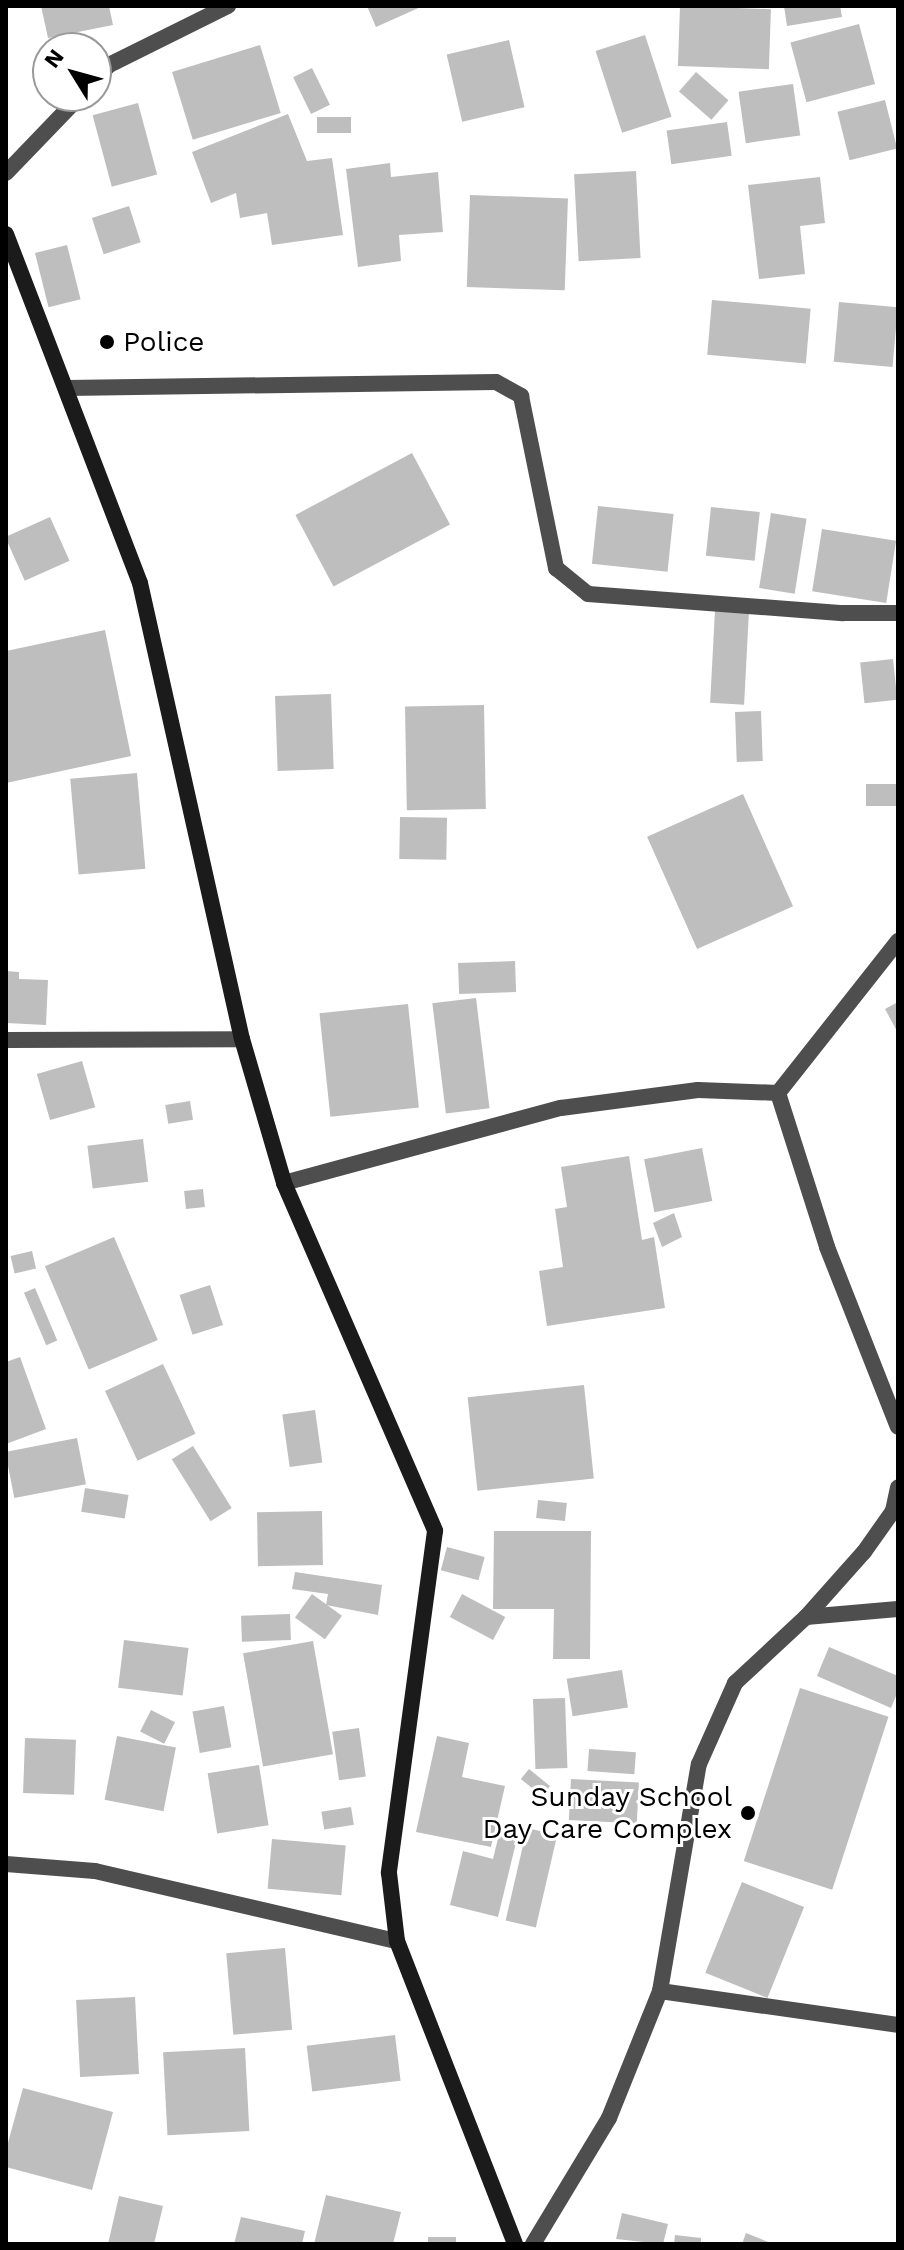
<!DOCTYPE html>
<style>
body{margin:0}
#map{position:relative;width:904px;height:2250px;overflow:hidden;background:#fff;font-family:"Work Sans",sans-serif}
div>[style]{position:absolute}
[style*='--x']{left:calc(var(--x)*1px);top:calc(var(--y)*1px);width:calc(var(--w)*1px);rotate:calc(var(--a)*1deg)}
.building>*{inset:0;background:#bebebe;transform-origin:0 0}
.minor>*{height:16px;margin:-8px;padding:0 8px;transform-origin:8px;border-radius:8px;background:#4e4e4e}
.secondary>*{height:16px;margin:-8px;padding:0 8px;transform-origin:8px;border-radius:8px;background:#1b1b1b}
.dots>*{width:22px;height:22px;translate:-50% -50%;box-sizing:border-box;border:4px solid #fff;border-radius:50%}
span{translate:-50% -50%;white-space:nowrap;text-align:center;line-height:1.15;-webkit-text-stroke:6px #fff;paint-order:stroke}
.poi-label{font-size:28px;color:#000}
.left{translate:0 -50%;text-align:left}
.right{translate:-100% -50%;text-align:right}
.frame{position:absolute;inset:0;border:8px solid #000;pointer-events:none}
.north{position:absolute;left:32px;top:32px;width:80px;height:80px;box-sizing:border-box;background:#fff;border:2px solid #999;border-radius:50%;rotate:307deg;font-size:22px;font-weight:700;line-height:32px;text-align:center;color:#000}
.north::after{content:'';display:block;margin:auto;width:28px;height:36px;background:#000;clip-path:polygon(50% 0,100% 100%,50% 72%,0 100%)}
</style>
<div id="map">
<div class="building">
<i style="clip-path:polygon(41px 6px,109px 6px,113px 25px,48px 38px)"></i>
<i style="clip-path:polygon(367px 6px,423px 6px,376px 27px)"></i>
<i style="left:680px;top:6px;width:91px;height:60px;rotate:2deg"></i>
<i style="clip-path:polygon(784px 6px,840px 6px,842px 17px,787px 26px)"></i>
<i style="left:859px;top:24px;width:62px;height:71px;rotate:75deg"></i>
<i style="left:645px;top:35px;width:86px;height:52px;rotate:72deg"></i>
<i style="left:509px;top:40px;width:69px;height:64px;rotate:77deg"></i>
<i style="left:260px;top:45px;width:71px;height:92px;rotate:73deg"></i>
<i style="left:312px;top:68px;width:41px;height:21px;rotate:64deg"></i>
<i style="left:696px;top:72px;width:43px;height:26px;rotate:41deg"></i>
<i style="left:793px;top:84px;width:52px;height:55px;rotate:82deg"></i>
<i style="left:885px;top:100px;width:50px;height:49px;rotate:76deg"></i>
<i style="left:138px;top:103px;width:74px;height:47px;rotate:75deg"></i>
<i style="clip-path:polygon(288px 114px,307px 161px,332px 158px,343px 235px,272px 245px,267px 213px,240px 218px,236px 193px,211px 203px,192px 152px)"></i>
<i style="left:351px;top:117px;width:16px;height:34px;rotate:90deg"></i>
<i style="left:727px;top:122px;width:34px;height:61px;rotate:82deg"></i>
<i style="clip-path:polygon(390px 163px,391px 177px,438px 172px,443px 232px,399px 235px,401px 261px,358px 267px,346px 169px)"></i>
<i style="left:636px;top:171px;width:87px;height:62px;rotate:87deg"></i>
<i style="clip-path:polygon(820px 177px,825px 223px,800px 226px,805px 274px,759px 279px,748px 185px)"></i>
<i style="left:470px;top:195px;width:98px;height:92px;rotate:2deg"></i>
<i style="left:129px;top:206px;width:38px;height:39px;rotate:72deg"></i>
<i style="left:67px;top:245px;width:56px;height:33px;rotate:76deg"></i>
<i style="left:712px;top:300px;width:99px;height:55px;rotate:5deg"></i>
<i style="left:839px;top:302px;width:59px;height:60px;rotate:5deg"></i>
<i style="left:412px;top:453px;width:81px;height:132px;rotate:62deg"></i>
<i style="left:598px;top:506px;width:76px;height:58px;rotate:6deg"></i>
<i style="left:711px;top:507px;width:49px;height:49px;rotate:6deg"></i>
<i style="left:771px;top:513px;width:36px;height:76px;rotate:9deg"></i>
<i style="left:50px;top:517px;width:48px;height:49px;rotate:66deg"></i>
<i style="left:822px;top:529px;width:75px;height:63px;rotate:9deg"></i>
<i style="left:715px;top:610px;width:34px;height:93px;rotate:3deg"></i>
<i style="clip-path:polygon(105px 630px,131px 756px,6px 783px,6px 651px)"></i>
<i style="left:893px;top:659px;width:41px;height:33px;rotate:84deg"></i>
<i style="left:331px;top:694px;width:75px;height:56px;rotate:88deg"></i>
<i style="left:484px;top:705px;width:104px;height:79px;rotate:89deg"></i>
<i style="left:761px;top:711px;width:50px;height:26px;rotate:88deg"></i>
<i style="left:137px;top:773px;width:96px;height:67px;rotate:85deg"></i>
<i style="left:898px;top:784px;width:22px;height:32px;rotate:90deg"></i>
<i style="left:743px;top:794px;width:123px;height:105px;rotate:66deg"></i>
<i style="left:400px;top:817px;width:47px;height:42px;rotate:1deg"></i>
<i style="left:515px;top:961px;width:31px;height:57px;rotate:88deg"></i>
<i style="clip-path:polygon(6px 971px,19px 972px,19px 979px,48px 980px,46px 1025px,6px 1023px)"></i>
<i style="left:476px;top:998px;width:111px;height:44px;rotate:83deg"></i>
<i style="clip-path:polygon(898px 1002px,898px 1033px,885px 1009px)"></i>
<i style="left:408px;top:1004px;width:104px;height:89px;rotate:84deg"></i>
<i style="left:82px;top:1061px;width:48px;height:47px;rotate:74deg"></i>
<i style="left:190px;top:1101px;width:19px;height:25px;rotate:81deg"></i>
<i style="left:143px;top:1139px;width:43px;height:56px;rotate:83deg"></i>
<i style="left:702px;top:1148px;width:54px;height:59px;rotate:79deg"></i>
<i style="clip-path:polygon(629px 1156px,642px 1240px,654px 1237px,665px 1308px,547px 1326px,539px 1271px,563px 1267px,555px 1209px,567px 1207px,561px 1167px)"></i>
<i style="left:203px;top:1189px;width:18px;height:19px;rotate:84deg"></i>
<i style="clip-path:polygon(674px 1213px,682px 1237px,662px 1247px,653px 1223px)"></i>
<i style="left:114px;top:1237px;width:112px;height:75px;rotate:67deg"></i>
<i style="left:32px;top:1251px;width:18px;height:22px;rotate:77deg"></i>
<i style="left:210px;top:1285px;width:42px;height:32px;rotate:72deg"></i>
<i style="left:35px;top:1288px;width:57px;height:12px;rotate:67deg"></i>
<i style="clip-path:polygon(20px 1357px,46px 1429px,6px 1444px,6px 1362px)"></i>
<i style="left:163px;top:1364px;width:77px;height:64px;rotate:65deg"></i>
<i style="left:584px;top:1385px;width:94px;height:117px;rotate:84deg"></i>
<i style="left:315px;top:1410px;width:53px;height:33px;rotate:82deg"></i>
<i style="left:77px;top:1438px;width:47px;height:73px;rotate:79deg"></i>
<i style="left:193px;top:1446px;width:73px;height:25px;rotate:58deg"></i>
<i style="left:85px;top:1488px;width:44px;height:24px;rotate:9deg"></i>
<i style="left:538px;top:1500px;width:29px;height:18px;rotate:6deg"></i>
<i style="left:322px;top:1511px;width:54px;height:65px;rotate:89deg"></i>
<i style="clip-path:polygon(494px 1531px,591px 1531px,590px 1659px,553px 1659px,554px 1609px,493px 1609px)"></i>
<i style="left:447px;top:1547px;width:39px;height:24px;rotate:15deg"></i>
<i style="clip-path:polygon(295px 1572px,382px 1585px,378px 1615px,326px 1605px,328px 1594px,292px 1589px)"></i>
<i style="left:312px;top:1594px;width:37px;height:29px;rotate:36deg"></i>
<i style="left:462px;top:1594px;width:49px;height:26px;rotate:28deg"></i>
<i style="left:290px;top:1614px;width:26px;height:49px;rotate:88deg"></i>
<i style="left:124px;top:1640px;width:65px;height:48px;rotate:7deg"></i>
<i style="left:313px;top:1641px;width:115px;height:71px;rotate:80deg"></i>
<i style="clip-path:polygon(829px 1647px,898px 1676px,898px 1691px,891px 1708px,817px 1676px)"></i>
<i style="left:622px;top:1670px;width:38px;height:56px;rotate:81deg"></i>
<i style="left:800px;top:1688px;width:93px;height:182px;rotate:18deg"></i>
<i style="left:565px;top:1698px;width:70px;height:32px;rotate:88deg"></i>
<i style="left:224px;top:1706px;width:42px;height:32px;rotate:80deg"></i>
<i style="left:151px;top:1710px;width:27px;height:24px;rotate:27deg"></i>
<i style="left:359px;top:1728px;width:49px;height:27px;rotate:82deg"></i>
<i style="left:117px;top:1736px;width:60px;height:65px;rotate:11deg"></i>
<i style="clip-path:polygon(437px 1736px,469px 1743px,462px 1777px,505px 1786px,491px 1847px,416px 1832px)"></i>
<i style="left:25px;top:1738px;width:51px;height:55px;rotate:2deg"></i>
<i style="left:589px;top:1749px;width:47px;height:22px;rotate:4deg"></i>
<i style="left:259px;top:1765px;width:61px;height:52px;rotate:81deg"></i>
<i style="left:529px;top:1769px;width:27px;height:13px;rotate:39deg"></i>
<i style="left:571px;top:1779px;width:68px;height:41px;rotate:3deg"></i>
<i style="left:351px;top:1807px;width:18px;height:30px;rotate:81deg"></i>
<i style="clip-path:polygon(501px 1826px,519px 1830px,498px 1917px,450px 1905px,463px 1851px,493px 1859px)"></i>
<i style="left:527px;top:1828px;width:31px;height:95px;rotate:13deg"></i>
<i style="left:272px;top:1839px;width:74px;height:50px;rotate:5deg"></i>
<i style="left:742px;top:1882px;width:67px;height:98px;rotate:22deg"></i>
<i style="left:285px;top:1948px;width:82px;height:59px;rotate:85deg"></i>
<i style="left:135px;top:1997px;width:77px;height:59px;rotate:87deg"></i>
<i style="left:395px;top:2035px;width:46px;height:89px;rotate:83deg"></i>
<i style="left:245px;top:2048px;width:83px;height:82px;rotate:87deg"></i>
<i style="clip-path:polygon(23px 2088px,113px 2112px,92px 2190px,6px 2167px,6px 2150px)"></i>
<i style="clip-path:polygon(326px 2195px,401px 2212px,393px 2244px,314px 2244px)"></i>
<i style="clip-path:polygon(119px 2196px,163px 2206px,154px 2244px,108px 2244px)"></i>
<i style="clip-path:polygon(622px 2213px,668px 2224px,663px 2244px,616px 2239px)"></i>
<i style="clip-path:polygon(241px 2217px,305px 2231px,302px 2244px,234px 2244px)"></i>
<i style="clip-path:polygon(746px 2233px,773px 2244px,742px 2244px)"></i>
<i style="clip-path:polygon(675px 2235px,701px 2238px,701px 2244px,674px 2244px)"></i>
<i style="left:428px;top:2237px;width:28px;height:7px"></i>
</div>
<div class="minor">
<i style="--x:96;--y:79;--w:19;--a:-47"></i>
<i style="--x:109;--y:65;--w:133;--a:-26.4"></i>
<i style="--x:6;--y:173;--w:107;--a:-46.1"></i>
<i style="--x:67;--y:388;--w:429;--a:-0.8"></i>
<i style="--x:496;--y:382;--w:29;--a:29"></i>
<i style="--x:521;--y:396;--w:176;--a:78.5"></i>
<i style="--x:556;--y:568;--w:41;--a:39.1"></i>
<i style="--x:588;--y:594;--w:256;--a:4.3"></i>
<i style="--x:843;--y:613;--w:55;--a:0"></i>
<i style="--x:6;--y:1040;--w:236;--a:-0.2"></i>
<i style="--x:778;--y:1093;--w:194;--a:-51.7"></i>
<i style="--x:284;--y:1183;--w:287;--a:-15.2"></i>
<i style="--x:561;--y:1108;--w:138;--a:-7.5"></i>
<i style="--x:698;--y:1090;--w:80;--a:2.1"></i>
<i style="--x:778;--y:1093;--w:162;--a:72.3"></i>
<i style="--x:827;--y:1247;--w:193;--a:68.5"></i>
<i style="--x:806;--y:1617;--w:92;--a:-5"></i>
<i style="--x:6;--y:1864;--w:89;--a:4.5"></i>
<i style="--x:95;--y:1871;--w:310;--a:13.1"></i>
<i style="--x:660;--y:1991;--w:240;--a:8.1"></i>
<i style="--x:533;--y:2244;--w:147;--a:-58.9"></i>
<i style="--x:609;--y:2118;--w:137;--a:-68.1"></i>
<i style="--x:660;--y:1991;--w:230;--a:-80.3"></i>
<i style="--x:699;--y:1764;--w:89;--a:-66"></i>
<i style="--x:735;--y:1683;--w:97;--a:-42.9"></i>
<i style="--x:806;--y:1617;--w:87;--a:-48.3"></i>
<i style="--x:864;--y:1552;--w:50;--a:-54.7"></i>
<i style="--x:893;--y:1511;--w:24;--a:-78"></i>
</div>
<div class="secondary">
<i style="--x:6;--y:234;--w:374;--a:69"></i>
<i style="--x:140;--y:583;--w:467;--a:77.4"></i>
<i style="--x:242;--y:1039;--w:150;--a:73.7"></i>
<i style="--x:284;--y:1183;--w:379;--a:66.5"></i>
<i style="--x:435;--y:1531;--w:345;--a:97.7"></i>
<i style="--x:389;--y:1873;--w:68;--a:83.3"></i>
<i style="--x:397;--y:1941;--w:325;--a:68.7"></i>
</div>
<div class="dots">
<i style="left:107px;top:342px;background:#000"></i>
<i style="left:748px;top:1813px;background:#000"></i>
</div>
<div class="poi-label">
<span class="left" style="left:123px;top:342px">Police</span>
<span class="right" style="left:732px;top:1813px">Sunday School<br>Day Care Complex</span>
</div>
<div class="frame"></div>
<div class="north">N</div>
</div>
